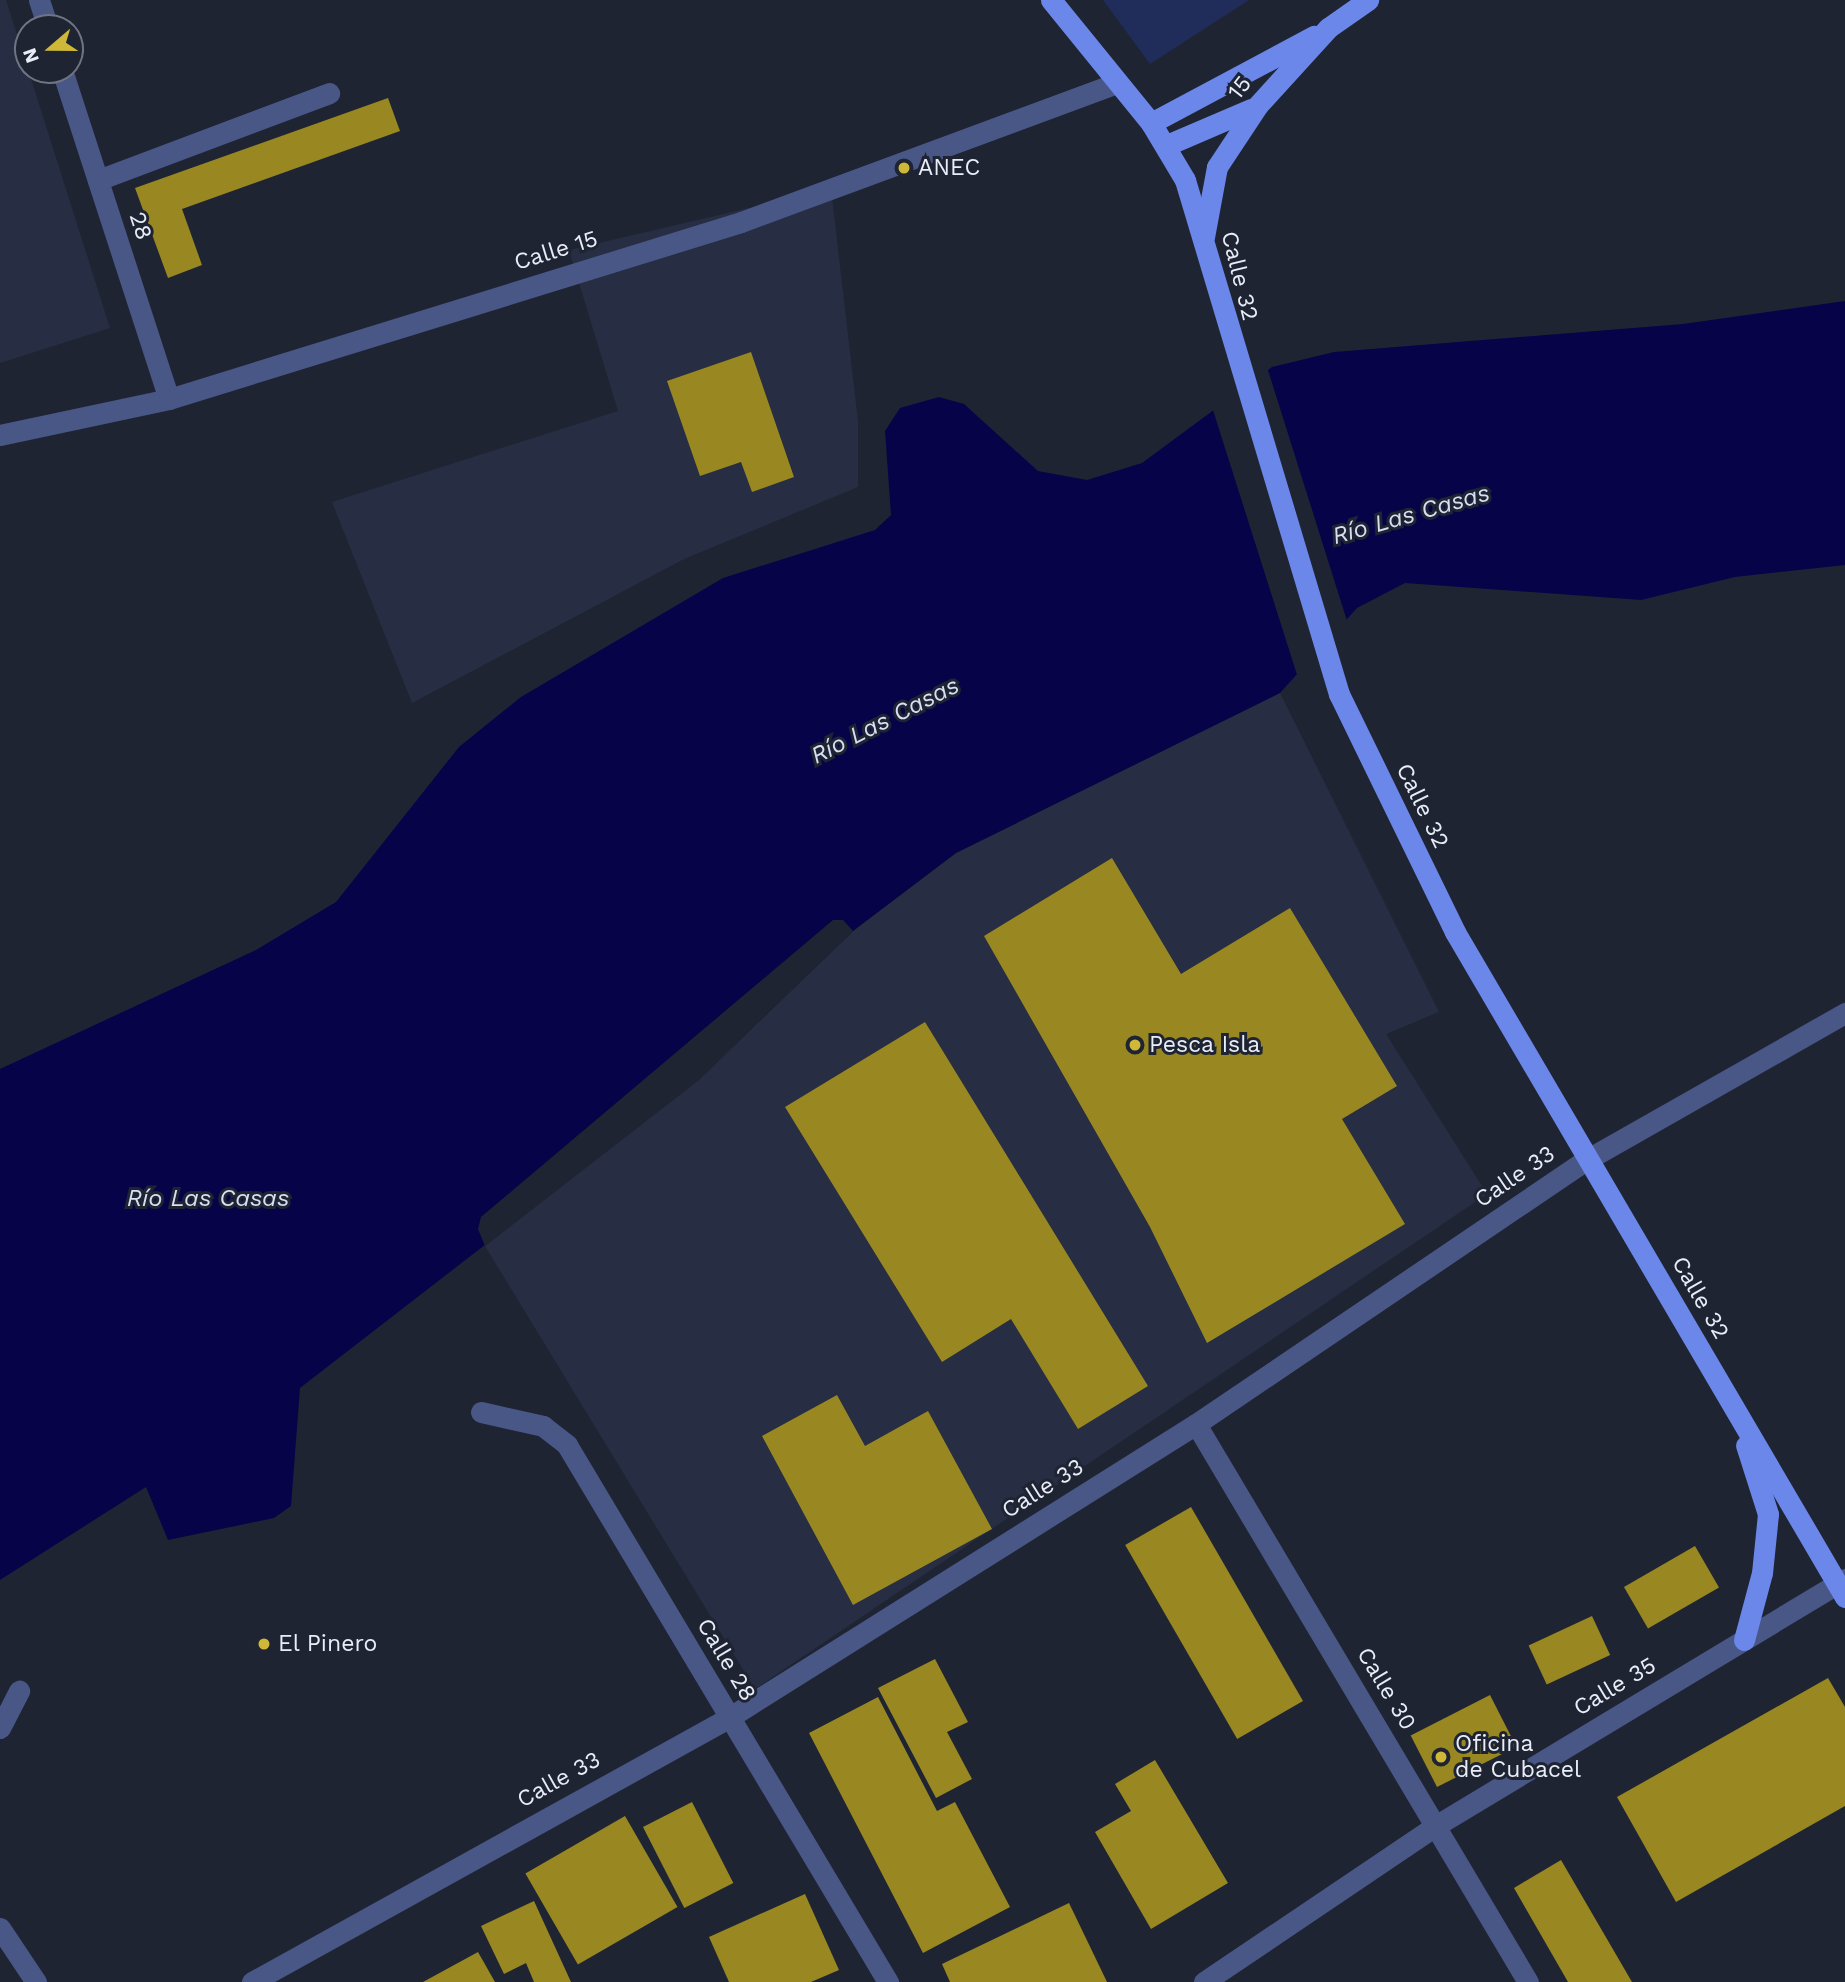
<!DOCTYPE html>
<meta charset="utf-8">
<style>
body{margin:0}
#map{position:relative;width:1845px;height:1982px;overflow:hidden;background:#1f2433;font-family:"Work Sans",sans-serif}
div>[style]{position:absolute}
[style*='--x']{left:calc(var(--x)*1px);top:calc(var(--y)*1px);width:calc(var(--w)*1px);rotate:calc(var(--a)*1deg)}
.built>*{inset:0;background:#272e43}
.green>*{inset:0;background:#202c59}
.water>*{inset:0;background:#070348}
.pier>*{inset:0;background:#1f2433}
.building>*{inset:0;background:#998721;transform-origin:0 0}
.minor>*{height:21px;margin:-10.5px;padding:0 10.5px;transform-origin:10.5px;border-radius:10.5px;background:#495787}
.major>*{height:21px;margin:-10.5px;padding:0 10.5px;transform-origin:10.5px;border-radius:10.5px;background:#6c87ea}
.dots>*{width:19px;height:19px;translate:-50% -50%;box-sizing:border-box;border:4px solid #1f2433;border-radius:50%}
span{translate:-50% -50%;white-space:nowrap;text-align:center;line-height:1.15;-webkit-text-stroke:6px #1f2433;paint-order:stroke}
.street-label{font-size:23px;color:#e9edf8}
.poi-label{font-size:23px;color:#e9edf8}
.left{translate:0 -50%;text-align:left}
.water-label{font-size:24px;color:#d7dff3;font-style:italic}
.north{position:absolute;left:14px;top:14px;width:70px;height:70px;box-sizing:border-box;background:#1f2433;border:2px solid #707482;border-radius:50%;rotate:250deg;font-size:19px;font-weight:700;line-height:28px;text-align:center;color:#e9edf8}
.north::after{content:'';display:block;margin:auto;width:24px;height:32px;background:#cfb837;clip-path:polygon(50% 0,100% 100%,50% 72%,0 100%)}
</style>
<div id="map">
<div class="built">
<i style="clip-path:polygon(0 0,6px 0,110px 328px,0 363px)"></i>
<i style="clip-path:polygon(831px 189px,858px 421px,858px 487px,684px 559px,412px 703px,332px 502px,618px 411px,569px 250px)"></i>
<i style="clip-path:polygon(1280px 693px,1439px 1012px,1386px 1034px,1487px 1194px,755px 1689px,485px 1246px,698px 1080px,853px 931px,956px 853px)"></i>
</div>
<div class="green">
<i style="clip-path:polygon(1103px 0,1249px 0,1150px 64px)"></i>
</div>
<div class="water">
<i style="clip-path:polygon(1845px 301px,1845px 565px,1735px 577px,1641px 600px,1405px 583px,1357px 608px,1280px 693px,956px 853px,853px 931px,698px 1080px,300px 1388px,291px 1506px,274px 1518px,168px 1540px,146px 1487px,0 1580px,0 1069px,256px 950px,336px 902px,459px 747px,521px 697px,723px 578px,875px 530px,891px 515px,885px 431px,900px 408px,939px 397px,964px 404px,1038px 471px,1087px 480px,1142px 463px,1272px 367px,1334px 352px,1683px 324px)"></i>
</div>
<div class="pier">
<i style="clip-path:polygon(1267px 367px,1348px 624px,1298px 678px,1212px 407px)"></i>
<i style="clip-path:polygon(833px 920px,843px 920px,853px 931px,699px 1080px,485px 1246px,478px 1229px,481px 1217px)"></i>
</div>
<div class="building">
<i style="clip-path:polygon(388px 98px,400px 131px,182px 209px,202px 265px,168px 278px,135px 188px)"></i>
<i style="clip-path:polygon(751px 352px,794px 477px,752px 492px,741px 462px,700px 476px,667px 381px)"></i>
<i style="clip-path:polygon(1112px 858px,1181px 974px,1290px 908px,1397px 1086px,1342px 1119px,1405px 1224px,1207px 1343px,1150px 1227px,984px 936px)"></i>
<i style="clip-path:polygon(925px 1022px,1148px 1386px,1078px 1429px,1011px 1319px,942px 1362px,785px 1107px)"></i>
<i style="clip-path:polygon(837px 1395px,865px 1446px,928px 1411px,992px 1529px,853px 1605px,762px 1436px)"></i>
<i style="left:1191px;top:1507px;width:224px;height:76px;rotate:60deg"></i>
<i style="left:1695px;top:1546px;width:48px;height:82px;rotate:60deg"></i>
<i style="left:1592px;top:1616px;width:43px;height:70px;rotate:65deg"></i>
<i style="clip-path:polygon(935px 1659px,968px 1722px,947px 1732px,972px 1779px,936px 1798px,878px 1688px)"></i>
<i style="clip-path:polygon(1828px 1678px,1845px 1707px,1845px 1806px,1676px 1902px,1617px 1797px)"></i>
<i style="left:1490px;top:1695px;width:58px;height:89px;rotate:63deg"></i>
<i style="clip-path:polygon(878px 1697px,937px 1811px,955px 1802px,1010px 1907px,923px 1953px,809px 1733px)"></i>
<i style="clip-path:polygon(1155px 1760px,1228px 1883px,1151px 1929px,1095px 1832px,1131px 1811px,1115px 1784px)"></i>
<i style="left:692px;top:1802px;width:91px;height:55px;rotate:63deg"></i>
<i style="left:625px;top:1816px;width:105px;height:115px;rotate:60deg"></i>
<i style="clip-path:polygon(1561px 1860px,1632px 1982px,1568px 1982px,1514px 1888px)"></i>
<i style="clip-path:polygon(805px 1894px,839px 1970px,811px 1982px,729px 1982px,709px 1937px)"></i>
<i style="clip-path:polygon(534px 1901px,571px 1982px,534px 1982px,526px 1963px,504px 1974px,481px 1926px)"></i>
<i style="clip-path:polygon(1069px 1903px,1107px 1982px,950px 1982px,942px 1964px)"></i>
<i style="clip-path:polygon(478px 1952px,495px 1982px,423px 1982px)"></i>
</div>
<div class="minor">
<i style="--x:39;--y:0;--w:29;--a:72"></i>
<i style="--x:62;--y:70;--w:346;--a:72"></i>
<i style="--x:98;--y:180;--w:247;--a:-20.6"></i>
<i style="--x:0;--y:435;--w:173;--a:-12"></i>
<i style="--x:169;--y:399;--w:599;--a:-17.19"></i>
<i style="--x:741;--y:222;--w:401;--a:-20.3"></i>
<i style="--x:481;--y:1412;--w:64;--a:12.7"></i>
<i style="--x:543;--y:1426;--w:31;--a:38"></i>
<i style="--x:567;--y:1445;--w:626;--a:59.13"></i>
<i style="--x:1196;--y:1424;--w:649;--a:59.25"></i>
<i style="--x:0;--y:1728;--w:42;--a:-62.8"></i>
<i style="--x:0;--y:1928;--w:65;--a:56.3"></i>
<i style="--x:252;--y:1982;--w:547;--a:-29"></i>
<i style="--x:730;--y:1717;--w:550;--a:-32.16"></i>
<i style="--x:1196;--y:1424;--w:473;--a:-34.1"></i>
<i style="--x:1588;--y:1159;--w:296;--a:-29.6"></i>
<i style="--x:1204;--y:1982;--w:281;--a:-34"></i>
<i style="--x:1437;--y:1825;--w:476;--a:-31.1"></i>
</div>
<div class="major">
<i style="--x:1051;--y:0;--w:159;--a:50.9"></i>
<i style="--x:1151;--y:123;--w:66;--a:59.2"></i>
<i style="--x:1185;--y:180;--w:537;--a:73.32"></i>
<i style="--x:1339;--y:694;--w:265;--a:64"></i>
<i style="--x:1455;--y:932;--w:771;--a:59.61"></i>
<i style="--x:1151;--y:123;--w:185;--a:-28.1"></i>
<i style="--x:1167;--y:145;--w:91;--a:-23.2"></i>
<i style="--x:1204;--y:237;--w:71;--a:-79.5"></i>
<i style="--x:1217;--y:167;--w:74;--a:-56.5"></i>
<i style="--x:1258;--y:105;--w:104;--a:-47.7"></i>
<i style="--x:1328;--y:28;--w:49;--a:-35"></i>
<i style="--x:1744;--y:1640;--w:69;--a:-75"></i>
<i style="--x:1762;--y:1573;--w:59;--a:-84.2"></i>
<i style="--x:1768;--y:1514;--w:72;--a:-107.7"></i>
</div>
<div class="dots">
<i style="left:904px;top:168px;background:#cfb837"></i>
<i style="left:1135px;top:1045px;background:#cfb837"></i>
<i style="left:264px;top:1644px;background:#cfb837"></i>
<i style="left:1441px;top:1757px;background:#cfb837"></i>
</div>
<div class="street-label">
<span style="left:1240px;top:88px;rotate:-52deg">15</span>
<span style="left:140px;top:226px;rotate:72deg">28</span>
<span style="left:556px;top:251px;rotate:-17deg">Calle 15</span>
<span style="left:1239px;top:276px;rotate:76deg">Calle 32</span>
<span style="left:1422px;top:806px;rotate:64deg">Calle 32</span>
<span style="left:1515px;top:1177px;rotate:-34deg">Calle 33</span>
<span style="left:1700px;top:1298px;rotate:60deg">Calle 32</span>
<span style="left:1043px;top:1489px;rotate:-32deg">Calle 33</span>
<span style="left:726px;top:1660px;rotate:59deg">Calle 28</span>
<span style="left:1615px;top:1687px;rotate:-31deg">Calle 35</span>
<span style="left:1386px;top:1689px;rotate:59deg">Calle 30</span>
<span style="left:559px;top:1780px;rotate:-29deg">Calle 33</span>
</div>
<div class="poi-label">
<span class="left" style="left:918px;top:168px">ANEC</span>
<span class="left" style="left:1149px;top:1045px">Pesca Isla</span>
<span class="left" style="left:278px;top:1644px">El Pinero</span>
<span class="left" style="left:1455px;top:1757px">Oficina<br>de Cubacel</span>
</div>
<div class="water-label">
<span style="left:1411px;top:515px;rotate:-16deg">Río Las Casas</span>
<span style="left:885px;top:721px;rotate:-27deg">Río Las Casas</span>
<span style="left:208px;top:1199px">Río Las Casas</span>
</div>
<div class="north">N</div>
</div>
